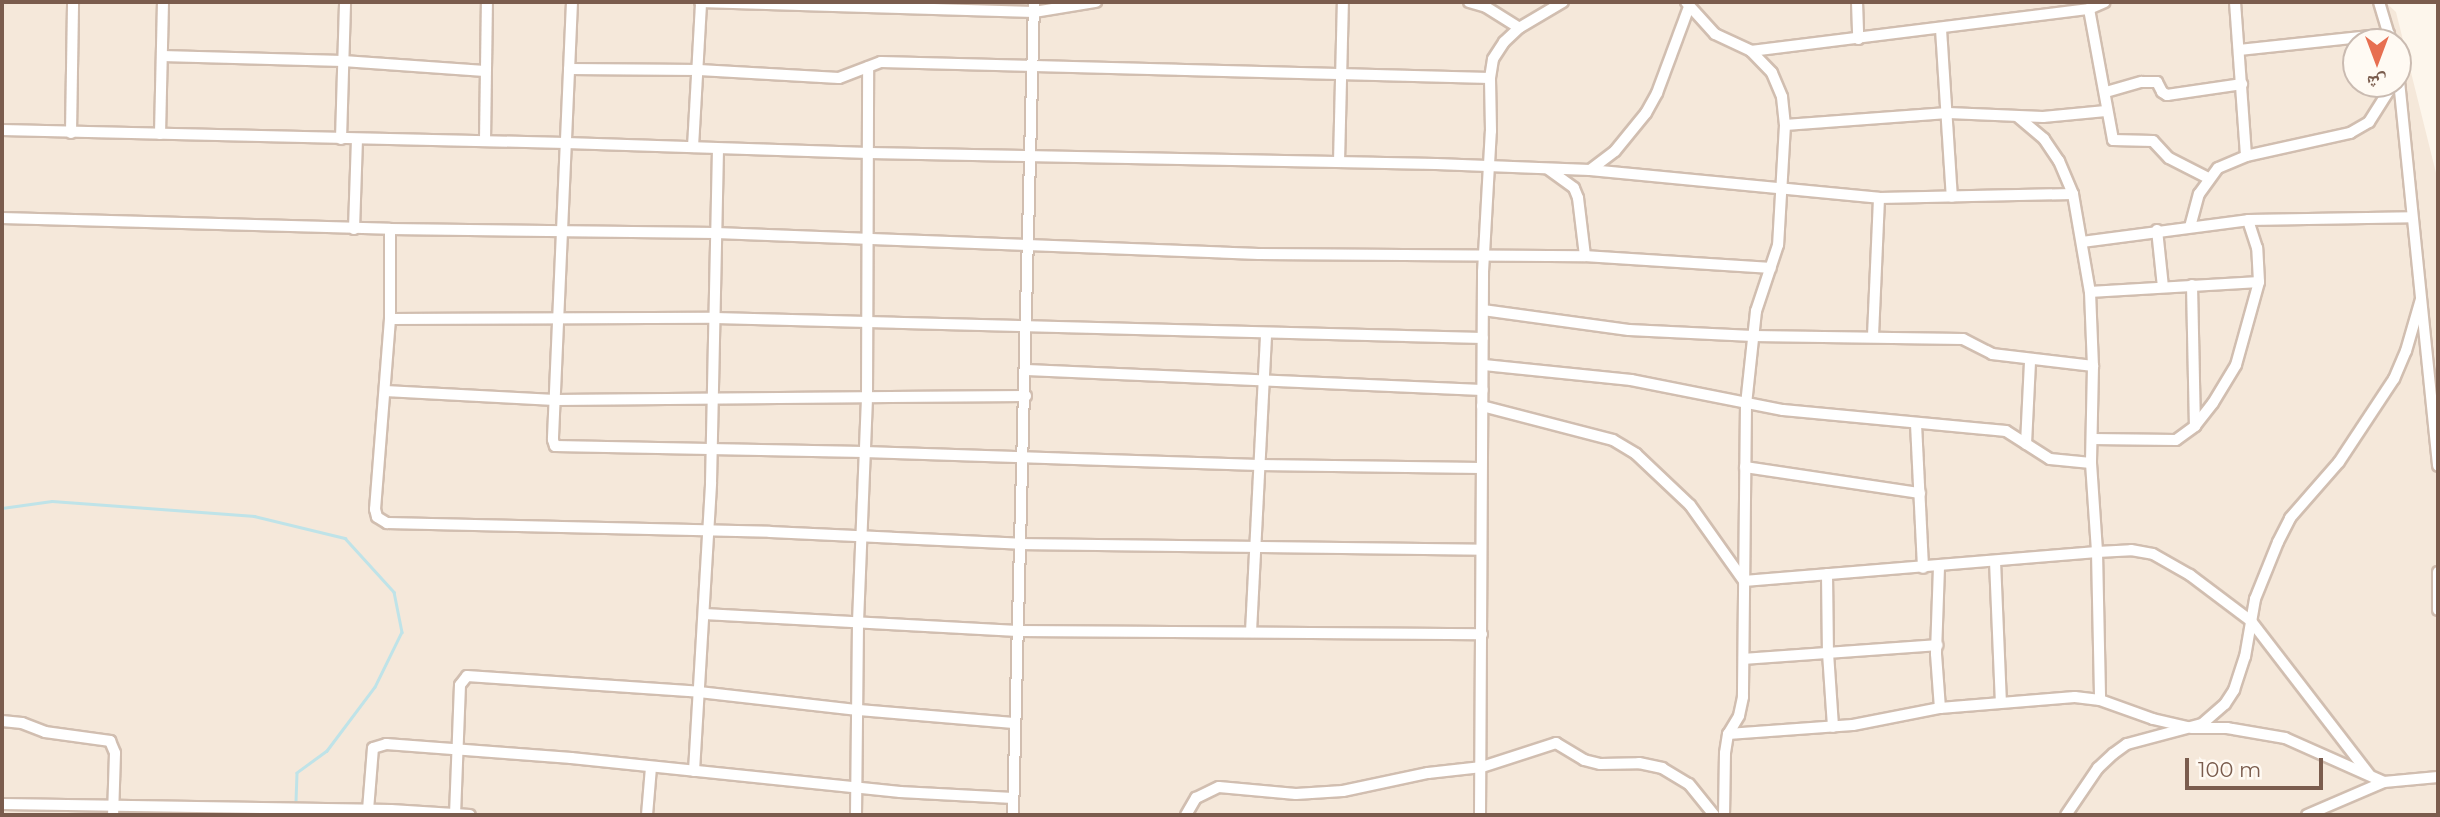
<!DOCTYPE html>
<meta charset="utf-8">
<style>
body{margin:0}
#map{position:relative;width:2440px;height:817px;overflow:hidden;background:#fdf6ec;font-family:Montserrat,"Noto Naskh Arabic",sans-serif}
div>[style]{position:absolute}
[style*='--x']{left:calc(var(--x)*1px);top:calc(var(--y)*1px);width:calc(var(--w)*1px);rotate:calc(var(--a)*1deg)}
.residential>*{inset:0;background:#f5e8da}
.stream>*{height:2.5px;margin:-1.25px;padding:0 1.25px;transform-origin:1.25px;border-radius:1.25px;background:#bfe3e8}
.roads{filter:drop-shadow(2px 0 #d1beb0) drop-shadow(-2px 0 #d1beb0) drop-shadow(0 2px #d1beb0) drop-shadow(0 -2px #d1beb0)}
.street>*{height:10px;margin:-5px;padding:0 5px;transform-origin:5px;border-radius:5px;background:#fff}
span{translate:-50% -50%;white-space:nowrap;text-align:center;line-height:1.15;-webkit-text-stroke:5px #fffaf3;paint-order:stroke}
.frame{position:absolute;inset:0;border:4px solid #7a5c4d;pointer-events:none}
.north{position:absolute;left:2342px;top:28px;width:70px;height:70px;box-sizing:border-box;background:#fffaf3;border:2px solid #cabbb1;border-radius:50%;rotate:180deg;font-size:19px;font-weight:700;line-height:28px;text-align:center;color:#7a5c4d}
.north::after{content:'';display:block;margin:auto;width:24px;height:32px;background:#e76f51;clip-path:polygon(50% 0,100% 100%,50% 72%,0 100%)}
.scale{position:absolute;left:2185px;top:758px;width:138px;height:32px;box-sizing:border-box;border:4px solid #7a5c4d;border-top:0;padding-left:9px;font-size:21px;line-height:24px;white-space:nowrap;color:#7a5c4d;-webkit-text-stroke:5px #fffaf3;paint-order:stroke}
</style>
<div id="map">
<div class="residential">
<i style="clip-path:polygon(evenodd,2px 2px,2385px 2px,2396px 12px,2438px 181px,2438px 815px,2px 815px,2px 2px,2356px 42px,2398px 42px,2398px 84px,2356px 84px,2356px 42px)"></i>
</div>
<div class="stream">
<i style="--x:2;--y:508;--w:50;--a:-8"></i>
<i style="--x:52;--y:501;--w:203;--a:4.2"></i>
<i style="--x:254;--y:516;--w:94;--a:13.6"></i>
<i style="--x:345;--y:538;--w:73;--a:47.8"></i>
<i style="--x:394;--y:592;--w:41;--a:78.7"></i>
<i style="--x:402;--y:632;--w:61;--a:116.1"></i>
<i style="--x:375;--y:687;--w:80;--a:126.9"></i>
<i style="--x:327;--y:751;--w:37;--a:144"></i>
<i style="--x:297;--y:773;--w:33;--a:92"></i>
</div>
<div class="roads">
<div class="street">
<i style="--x:572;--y:2;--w:438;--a:92.5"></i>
<i style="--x:553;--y:440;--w:6;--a:72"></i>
<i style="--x:555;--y:446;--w:309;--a:1.1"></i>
<i style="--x:864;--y:452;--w:395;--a:1.9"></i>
<i style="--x:1259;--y:465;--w:222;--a:0.8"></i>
<i style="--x:700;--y:2;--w:334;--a:1.7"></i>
<i style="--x:1034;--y:12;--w:63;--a:-9.2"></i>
<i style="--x:1469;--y:2;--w:18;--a:16"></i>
<i style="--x:1486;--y:7;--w:39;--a:32"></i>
<i style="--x:1686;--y:2;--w:43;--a:47.8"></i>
<i style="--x:1715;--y:34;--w:40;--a:25"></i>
<i style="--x:1751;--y:51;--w:30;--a:46"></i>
<i style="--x:1772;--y:73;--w:26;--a:67"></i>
<i style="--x:1782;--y:97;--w:28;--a:84"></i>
<i style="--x:1785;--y:125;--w:120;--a:93.3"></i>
<i style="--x:1778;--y:245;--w:70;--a:108.4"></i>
<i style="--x:1756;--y:311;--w:94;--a:96.1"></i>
<i style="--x:1746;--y:404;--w:293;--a:90.6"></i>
<i style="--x:1743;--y:697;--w:19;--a:102"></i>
<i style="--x:1739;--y:716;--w:21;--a:121"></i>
<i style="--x:1728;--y:734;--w:19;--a:99"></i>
<i style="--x:1725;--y:753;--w:62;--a:90.9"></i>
<i style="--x:1857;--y:2;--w:37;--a:88"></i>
<i style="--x:2235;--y:2;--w:154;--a:85.9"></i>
<i style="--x:2379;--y:2;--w:42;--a:73.3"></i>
<i style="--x:2089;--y:9;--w:133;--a:79.6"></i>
<i style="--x:2113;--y:140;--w:40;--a:1.4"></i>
<i style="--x:2153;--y:141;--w:23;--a:47"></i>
<i style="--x:2169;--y:158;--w:44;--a:27.1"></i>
<i style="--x:1941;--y:29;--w:168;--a:86.3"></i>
<i style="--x:2239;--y:50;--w:151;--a:-6.1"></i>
<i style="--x:1751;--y:51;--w:341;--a:-7.1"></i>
<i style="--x:2089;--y:9;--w:17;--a:-24"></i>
<i style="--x:162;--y:56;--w:181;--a:1.6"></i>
<i style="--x:343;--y:61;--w:142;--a:4"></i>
<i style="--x:569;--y:69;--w:130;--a:0.4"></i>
<i style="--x:699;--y:70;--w:140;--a:3.3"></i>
<i style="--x:839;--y:78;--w:45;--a:-20.9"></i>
<i style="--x:881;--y:62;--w:609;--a:1.5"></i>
<i style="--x:2398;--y:71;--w:397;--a:84.2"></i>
<i style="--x:2106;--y:92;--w:37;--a:-16"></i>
<i style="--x:2142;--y:82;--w:15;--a:0"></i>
<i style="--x:2157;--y:82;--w:11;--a:63"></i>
<i style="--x:2162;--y:92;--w:6;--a:31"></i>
<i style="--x:2167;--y:95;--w:76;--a:-8.3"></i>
<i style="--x:2018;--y:117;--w:34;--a:40"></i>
<i style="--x:2044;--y:139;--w:27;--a:56"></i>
<i style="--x:2059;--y:161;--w:36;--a:67"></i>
<i style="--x:2073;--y:194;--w:99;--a:80.2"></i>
<i style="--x:2090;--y:292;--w:74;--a:87.7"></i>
<i style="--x:2093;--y:366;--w:97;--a:91.2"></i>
<i style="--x:2091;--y:463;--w:89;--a:86.1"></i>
<i style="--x:2097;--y:552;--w:148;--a:88.8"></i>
<i style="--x:1785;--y:125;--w:163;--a:-4.2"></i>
<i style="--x:1948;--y:113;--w:95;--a:2.4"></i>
<i style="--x:2043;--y:117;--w:63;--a:-5.4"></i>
<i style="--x:2;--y:130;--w:564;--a:1.32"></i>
<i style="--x:566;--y:143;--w:303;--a:1.9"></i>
<i style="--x:869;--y:153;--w:567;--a:1.11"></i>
<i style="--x:1436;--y:164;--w:154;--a:2.2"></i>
<i style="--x:1590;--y:170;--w:290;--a:5.5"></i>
<i style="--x:1879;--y:198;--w:194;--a:-1.2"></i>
<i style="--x:71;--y:133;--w:131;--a:-89.1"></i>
<i style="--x:160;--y:134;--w:132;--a:-88.7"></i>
<i style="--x:341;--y:139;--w:137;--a:-88.3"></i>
<i style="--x:485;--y:141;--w:139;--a:-89.2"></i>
<i style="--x:693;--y:147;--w:145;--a:-86.8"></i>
<i style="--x:1339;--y:162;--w:160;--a:-88.6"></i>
<i style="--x:1548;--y:169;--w:32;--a:36"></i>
<i style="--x:1574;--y:188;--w:11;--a:68"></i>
<i style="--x:1578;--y:198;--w:58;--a:83.1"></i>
<i style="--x:1590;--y:170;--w:31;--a:-37"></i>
<i style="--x:1615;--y:151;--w:49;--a:-50.8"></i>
<i style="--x:1646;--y:113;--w:23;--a:-61"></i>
<i style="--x:1657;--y:93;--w:92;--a:-69.6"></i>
<i style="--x:2;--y:218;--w:388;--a:1.6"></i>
<i style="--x:390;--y:229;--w:326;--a:0.7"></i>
<i style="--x:716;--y:233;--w:543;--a:2.21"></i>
<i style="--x:1259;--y:254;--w:326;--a:0.4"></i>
<i style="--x:1585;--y:256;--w:186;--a:3.7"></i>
<i style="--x:2190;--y:227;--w:34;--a:-75"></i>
<i style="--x:2199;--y:194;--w:32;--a:-54"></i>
<i style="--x:2218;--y:168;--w:30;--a:-23"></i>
<i style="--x:2246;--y:156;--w:107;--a:-12.5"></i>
<i style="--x:2350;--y:133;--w:22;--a:-30"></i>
<i style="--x:2369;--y:122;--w:45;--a:-57.7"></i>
<i style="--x:354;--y:229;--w:90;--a:-88.1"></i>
<i style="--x:390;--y:229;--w:90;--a:90"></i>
<i style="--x:390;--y:319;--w:191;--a:94.5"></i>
<i style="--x:375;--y:509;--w:8;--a:76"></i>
<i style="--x:377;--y:517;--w:12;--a:31"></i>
<i style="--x:387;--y:523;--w:383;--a:1.3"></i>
<i style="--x:770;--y:532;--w:251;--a:2.7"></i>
<i style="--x:1021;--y:544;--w:459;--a:0.7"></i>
<i style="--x:2157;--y:230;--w:57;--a:84"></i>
<i style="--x:2082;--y:242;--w:167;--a:-7.5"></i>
<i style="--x:2248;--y:220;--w:164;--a:-1"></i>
<i style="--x:2192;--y:285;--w:141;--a:88.8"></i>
<i style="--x:2090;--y:292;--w:169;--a:-3.4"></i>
<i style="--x:1483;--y:310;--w:147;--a:7.8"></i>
<i style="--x:1629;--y:330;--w:124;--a:2.8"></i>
<i style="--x:1753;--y:336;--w:210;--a:0.8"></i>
<i style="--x:1963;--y:339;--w:33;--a:27"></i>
<i style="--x:1992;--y:354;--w:102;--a:6.8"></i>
<i style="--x:390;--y:319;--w:325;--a:-0.2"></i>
<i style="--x:715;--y:318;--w:768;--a:1.49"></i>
<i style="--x:1873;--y:336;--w:138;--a:-87.5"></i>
<i style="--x:1484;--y:365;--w:148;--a:5.8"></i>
<i style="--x:1631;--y:380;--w:155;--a:11.2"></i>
<i style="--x:1783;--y:410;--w:224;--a:5.4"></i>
<i style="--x:2006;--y:431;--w:52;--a:32.5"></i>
<i style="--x:2050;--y:459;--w:41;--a:5.6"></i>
<i style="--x:1026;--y:370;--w:457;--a:2.5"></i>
<i style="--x:385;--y:391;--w:170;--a:3"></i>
<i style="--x:555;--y:400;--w:471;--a:-0.5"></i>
<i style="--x:1482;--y:406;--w:135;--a:14.5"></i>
<i style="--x:1613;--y:440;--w:27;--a:31"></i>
<i style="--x:1636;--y:454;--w:74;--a:43.4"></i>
<i style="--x:1690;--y:505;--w:93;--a:54.6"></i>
<i style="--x:1744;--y:581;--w:354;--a:-4.7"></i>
<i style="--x:2097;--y:552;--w:34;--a:-3"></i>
<i style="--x:2131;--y:550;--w:22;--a:10"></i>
<i style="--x:2153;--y:554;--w:43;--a:29.6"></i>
<i style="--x:2190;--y:575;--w:76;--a:37"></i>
<i style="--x:2251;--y:621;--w:193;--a:52.4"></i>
<i style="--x:1916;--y:424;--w:144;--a:87.2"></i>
<i style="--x:2092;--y:439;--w:84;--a:0.7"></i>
<i style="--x:2176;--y:440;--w:24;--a:-36"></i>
<i style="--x:2195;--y:426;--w:29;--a:-52"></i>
<i style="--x:2213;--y:403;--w:44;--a:-58.8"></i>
<i style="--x:2236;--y:365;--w:86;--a:-74.5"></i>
<i style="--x:2259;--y:282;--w:34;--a:-93"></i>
<i style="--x:2257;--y:248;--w:29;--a:-108"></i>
<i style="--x:2026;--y:444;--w:83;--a:-87.2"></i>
<i style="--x:1745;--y:467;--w:177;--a:8.5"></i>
<i style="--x:1995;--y:561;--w:141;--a:87.6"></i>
<i style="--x:1939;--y:567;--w:87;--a:92"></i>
<i style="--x:1936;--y:654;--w:54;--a:85.8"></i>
<i style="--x:2438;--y:572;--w:38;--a:90"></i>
<i style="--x:1827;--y:574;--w:79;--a:89.3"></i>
<i style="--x:1828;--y:653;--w:74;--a:86.1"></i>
<i style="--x:704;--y:614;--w:314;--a:3.1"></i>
<i style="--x:1018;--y:631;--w:464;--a:0.4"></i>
<i style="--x:1251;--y:632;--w:298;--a:-87.1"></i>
<i style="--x:1744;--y:659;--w:194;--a:-4.1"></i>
<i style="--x:2;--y:721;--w:20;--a:6"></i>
<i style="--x:22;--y:723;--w:25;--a:21"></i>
<i style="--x:45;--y:732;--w:66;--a:7.9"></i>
<i style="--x:110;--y:741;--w:13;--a:67"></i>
<i style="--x:115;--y:753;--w:62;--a:91.8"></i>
<i style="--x:1728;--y:734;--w:125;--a:-4.1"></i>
<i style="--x:1853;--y:725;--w:89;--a:-11.1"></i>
<i style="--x:1940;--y:708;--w:135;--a:-4.7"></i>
<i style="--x:2075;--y:697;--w:25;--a:7"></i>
<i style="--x:2100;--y:700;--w:56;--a:19.7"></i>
<i style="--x:2153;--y:719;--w:40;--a:13"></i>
<i style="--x:2192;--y:728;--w:35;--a:0"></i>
<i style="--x:2227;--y:728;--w:59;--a:9.8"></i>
<i style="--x:2285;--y:738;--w:108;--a:24"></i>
<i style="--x:694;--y:771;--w:289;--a:-86.6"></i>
<i style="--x:711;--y:483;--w:334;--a:-88.8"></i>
<i style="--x:2;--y:804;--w:389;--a:0.9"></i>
<i style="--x:391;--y:810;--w:79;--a:3.6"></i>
<i style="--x:368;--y:810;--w:62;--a:-85.4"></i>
<i style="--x:373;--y:748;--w:14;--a:-17"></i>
<i style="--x:386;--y:744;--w:186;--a:4.3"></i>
<i style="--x:571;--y:758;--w:331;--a:5.9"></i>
<i style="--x:900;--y:792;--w:113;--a:3"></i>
<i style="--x:455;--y:815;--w:130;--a:-87.8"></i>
<i style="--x:460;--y:685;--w:11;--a:-52"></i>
<i style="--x:467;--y:676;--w:233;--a:3.9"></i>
<i style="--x:699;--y:692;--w:160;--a:6.5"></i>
<i style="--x:858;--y:710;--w:157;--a:4.8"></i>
<i style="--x:647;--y:815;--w:48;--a:-85.2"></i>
<i style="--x:856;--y:815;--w:193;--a:-89.4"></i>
<i style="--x:858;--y:622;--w:225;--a:-87.7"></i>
<i style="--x:867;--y:397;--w:330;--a:-89.8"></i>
<i style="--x:1013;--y:815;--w:813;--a:-88.52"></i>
<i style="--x:1186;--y:815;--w:20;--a:-60"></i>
<i style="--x:1196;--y:798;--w:25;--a:-26"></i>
<i style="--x:1219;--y:787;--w:77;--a:5.2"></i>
<i style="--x:1296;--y:794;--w:47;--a:-3.7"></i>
<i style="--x:1343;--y:791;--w:87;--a:-12"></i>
<i style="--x:1428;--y:773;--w:54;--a:-6.3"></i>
<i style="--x:1482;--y:767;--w:78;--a:-18"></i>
<i style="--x:1556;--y:743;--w:33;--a:31"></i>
<i style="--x:1584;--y:760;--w:16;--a:14"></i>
<i style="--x:1600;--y:764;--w:39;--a:-1"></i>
<i style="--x:1639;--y:763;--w:24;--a:12"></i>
<i style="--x:1662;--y:768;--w:31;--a:31"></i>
<i style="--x:1689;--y:784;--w:40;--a:51"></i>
<i style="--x:1480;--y:815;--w:543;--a:-89.68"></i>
<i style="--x:1483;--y:272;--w:141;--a:-86.8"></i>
<i style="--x:1491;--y:131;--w:53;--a:-91.1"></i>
<i style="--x:1490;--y:78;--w:19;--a:-81"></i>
<i style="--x:1493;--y:59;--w:20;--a:-57"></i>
<i style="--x:1504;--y:42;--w:21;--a:-43"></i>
<i style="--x:1519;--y:28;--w:51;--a:-30.6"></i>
<i style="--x:2066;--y:815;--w:57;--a:-55.8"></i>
<i style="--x:2098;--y:768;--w:21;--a:-43"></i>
<i style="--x:2113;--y:754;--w:17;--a:-36"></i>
<i style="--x:2127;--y:744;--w:78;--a:-14.9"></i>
<i style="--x:2202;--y:724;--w:30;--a:-41"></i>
<i style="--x:2225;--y:704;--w:17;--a:-57"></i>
<i style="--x:2234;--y:690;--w:35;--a:-72"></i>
<i style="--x:2245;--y:657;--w:59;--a:-80.2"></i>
<i style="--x:2255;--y:599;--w:61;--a:-68"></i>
<i style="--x:2278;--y:542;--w:27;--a:-63"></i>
<i style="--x:2290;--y:518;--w:74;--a:-48.8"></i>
<i style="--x:2339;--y:462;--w:100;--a:-56.5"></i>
<i style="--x:2394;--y:379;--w:30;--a:-67"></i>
<i style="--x:2406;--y:351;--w:54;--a:-73.9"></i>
<i style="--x:2307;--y:815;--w:84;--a:-23.2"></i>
<i style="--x:2384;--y:782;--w:54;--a:-5.3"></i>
</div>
</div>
<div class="frame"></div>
<div class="north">ش</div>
<div class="scale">100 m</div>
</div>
